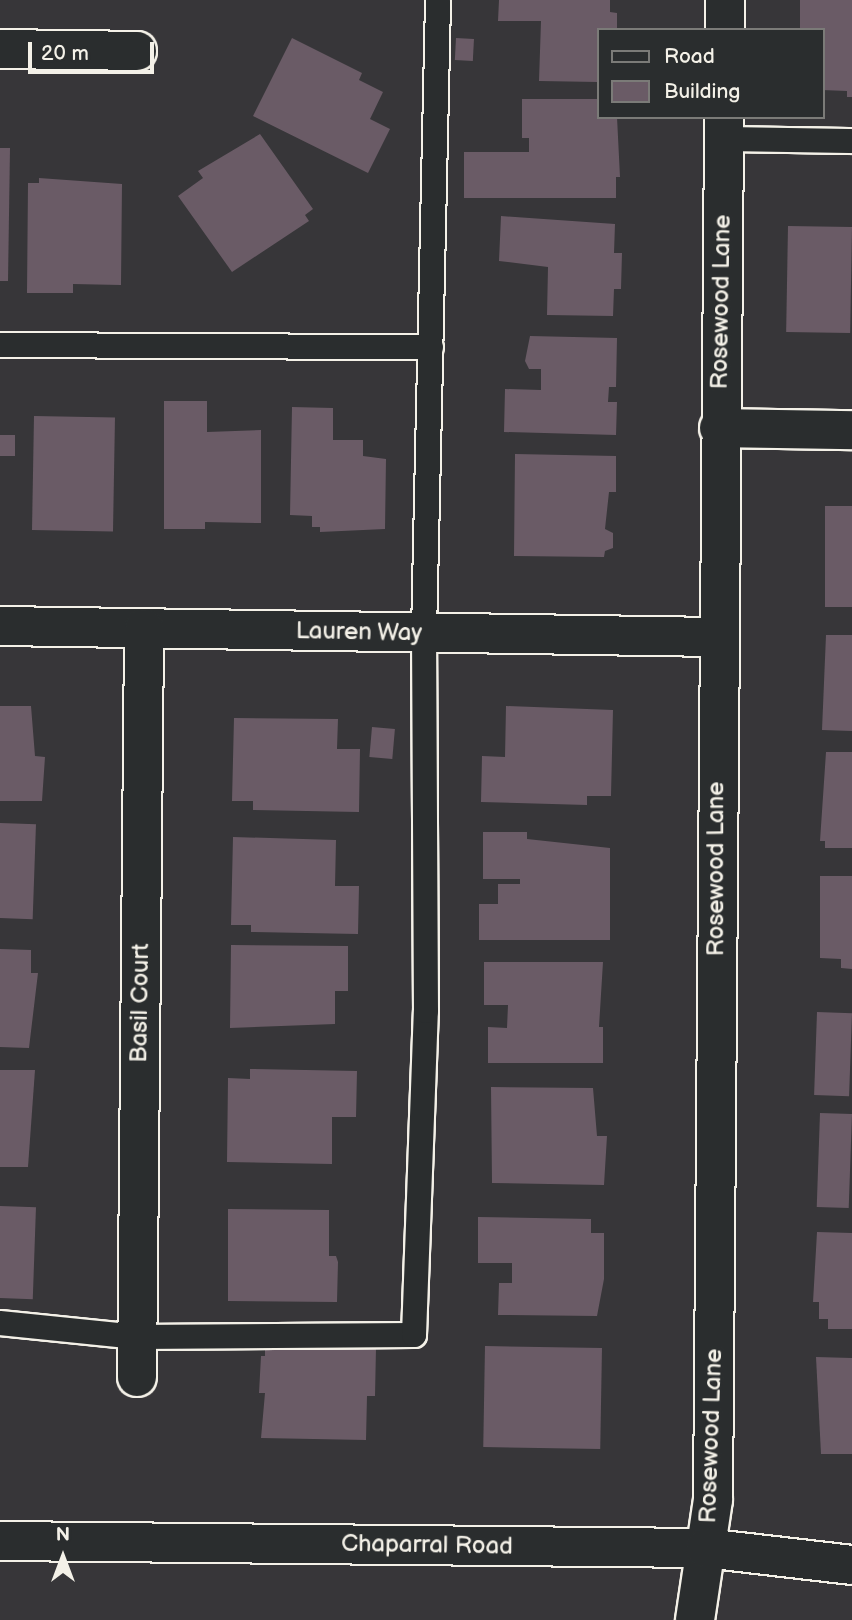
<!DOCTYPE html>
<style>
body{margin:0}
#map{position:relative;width:852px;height:1620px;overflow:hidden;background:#373639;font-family:"Balsamiq Sans",sans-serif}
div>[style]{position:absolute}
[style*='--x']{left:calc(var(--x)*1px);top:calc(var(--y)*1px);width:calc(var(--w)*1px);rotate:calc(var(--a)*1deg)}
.building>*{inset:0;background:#6a5b66;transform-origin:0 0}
.roads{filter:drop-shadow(2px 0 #f4f1e8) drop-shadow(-2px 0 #f4f1e8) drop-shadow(0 2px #f4f1e8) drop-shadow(0 -2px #f4f1e8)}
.lane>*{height:24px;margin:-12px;padding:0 12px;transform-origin:12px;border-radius:12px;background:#2a2d2e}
.street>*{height:38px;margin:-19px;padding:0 19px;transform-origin:19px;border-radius:19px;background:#2a2d2e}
.secondary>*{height:38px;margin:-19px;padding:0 19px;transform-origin:19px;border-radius:19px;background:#2a2d2e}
span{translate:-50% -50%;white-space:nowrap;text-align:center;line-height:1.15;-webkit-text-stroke:5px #2a2d2e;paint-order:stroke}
.street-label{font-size:24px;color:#f4f1e8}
.legend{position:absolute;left:597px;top:28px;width:228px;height:91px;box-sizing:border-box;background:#2a2d2e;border:2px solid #7b7b78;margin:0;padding:9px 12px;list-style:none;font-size:21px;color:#f4f1e8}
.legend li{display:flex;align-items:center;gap:14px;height:35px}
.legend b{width:35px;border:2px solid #7b7b78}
.north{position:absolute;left:28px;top:1522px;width:70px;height:70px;-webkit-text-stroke:5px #2a2d2e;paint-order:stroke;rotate:0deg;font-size:19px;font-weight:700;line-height:28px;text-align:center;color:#f4f1e8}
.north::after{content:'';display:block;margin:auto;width:24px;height:32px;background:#f4f1e8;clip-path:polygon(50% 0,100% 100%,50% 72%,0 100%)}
.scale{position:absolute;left:28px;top:42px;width:126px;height:32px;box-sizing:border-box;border:4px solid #f4f1e8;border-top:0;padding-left:9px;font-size:21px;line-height:24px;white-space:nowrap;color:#f4f1e8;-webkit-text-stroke:5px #2a2d2e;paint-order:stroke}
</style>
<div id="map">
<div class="building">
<i style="clip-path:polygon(499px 0,610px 0,610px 12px,617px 13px,617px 30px,598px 30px,598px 82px,539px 81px,541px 21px,498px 21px)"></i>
<i style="clip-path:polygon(800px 0,852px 0,852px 97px,847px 97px,847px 91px,822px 90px,822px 30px,800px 30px)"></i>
<i style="clip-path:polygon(292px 38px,362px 73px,359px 80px,383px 92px,370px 119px,390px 129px,368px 173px,253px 116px)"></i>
<i style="left:456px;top:38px;width:18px;height:22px;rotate:3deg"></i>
<i style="clip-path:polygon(522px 99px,598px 99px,598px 117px,617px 117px,620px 177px,616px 177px,616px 198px,464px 198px,464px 152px,529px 152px,529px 138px,522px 138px)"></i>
<i style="clip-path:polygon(260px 134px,313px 209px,305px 215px,309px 221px,232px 272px,178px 196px,203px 178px,198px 171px)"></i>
<i style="clip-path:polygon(0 148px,10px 148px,8px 281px,0 281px)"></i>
<i style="clip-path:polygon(39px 178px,122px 184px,121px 285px,73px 284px,73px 293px,27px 293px,28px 183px,39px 183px)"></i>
<i style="clip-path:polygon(501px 216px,615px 224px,614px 253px,622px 253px,621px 289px,614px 289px,613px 316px,547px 315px,548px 267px,499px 261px)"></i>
<i style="left:788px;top:226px;width:64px;height:106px;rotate:1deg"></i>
<i style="clip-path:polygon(530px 336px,617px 338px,616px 387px,609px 387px,608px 402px,617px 402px,616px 435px,504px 432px,505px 389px,541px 390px,541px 369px,529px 369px,525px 361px)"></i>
<i style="clip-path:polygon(164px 401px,207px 401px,207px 432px,261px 430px,261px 523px,205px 522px,205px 529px,164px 529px)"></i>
<i style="clip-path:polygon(292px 407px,333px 408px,333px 440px,363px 440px,363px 456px,386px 459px,385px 529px,320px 532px,320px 527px,312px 527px,312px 516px,290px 515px)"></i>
<i style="left:34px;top:416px;width:81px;height:114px;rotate:1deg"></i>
<i style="left:0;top:435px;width:15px;height:21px"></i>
<i style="clip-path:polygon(515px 454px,616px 456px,616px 492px,609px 492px,605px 529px,613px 533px,613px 548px,605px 551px,604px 557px,514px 556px)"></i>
<i style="left:825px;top:506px;width:27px;height:101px"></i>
<i style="clip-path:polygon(826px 635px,852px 635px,852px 731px,822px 730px)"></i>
<i style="clip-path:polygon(0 706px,31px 706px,35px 756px,45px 757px,42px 801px,0 801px)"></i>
<i style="clip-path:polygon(506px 706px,613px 710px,611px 796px,587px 796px,587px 805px,481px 802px,482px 756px,505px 757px)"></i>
<i style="clip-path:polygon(234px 718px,338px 719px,337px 749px,360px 749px,359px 812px,253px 810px,253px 801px,232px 801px)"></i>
<i style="left:372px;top:727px;width:23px;height:30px;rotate:5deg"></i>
<i style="clip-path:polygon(826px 752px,852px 752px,852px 848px,825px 848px,825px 841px,820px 841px)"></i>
<i style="left:0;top:823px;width:36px;height:95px;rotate:2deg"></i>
<i style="clip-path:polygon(483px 832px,527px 832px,527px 839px,610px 848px,610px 940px,479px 940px,479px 904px,498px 904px,498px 884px,520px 884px,520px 879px,483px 879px)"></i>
<i style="clip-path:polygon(233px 837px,336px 840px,335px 886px,359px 886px,358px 934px,251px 932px,251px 925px,231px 925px)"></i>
<i style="clip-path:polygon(820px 876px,852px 876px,852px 969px,841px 968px,841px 959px,820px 958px)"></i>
<i style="clip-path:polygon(231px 945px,348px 946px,348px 991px,335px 991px,335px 1024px,230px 1028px)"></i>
<i style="clip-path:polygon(0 949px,31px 950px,31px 973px,38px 973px,29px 1048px,0 1047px)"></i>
<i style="clip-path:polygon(484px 962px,603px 962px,599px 1027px,603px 1027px,603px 1063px,488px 1063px,488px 1027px,507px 1028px,508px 1005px,484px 1005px)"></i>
<i style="left:817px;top:1012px;width:35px;height:83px;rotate:2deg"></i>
<i style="clip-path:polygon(250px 1069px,357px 1071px,356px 1117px,332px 1117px,332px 1164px,227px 1162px,228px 1078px,250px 1079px)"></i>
<i style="clip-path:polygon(0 1070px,35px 1070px,28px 1167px,0 1167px)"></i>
<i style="clip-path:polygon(491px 1087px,593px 1088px,597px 1136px,607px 1136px,604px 1185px,492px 1183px)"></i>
<i style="left:820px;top:1113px;width:32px;height:94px;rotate:2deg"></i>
<i style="left:0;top:1206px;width:36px;height:92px;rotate:2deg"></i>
<i style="clip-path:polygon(228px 1209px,329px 1210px,329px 1256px,336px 1256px,338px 1262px,337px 1302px,228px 1301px)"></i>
<i style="clip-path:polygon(478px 1217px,591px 1219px,591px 1233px,604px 1233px,604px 1279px,597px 1316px,498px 1315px,499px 1283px,512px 1283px,512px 1263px,478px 1263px)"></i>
<i style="clip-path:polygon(817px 1232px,852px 1233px,852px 1329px,828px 1329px,828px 1319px,819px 1319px,819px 1302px,813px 1302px)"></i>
<i style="clip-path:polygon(265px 1346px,376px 1348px,375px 1396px,367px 1396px,366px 1440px,261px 1438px,265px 1393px,259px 1393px,261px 1356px,265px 1356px)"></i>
<i style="left:485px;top:1346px;width:117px;height:101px;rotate:1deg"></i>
<i style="clip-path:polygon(816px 1357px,852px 1358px,852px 1454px,821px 1454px)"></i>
</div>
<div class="roads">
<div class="lane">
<i style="--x:724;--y:139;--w:128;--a:0.9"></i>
<i style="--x:0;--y:345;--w:431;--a:0.3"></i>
<i style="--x:0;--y:1323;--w:138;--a:5.8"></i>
<i style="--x:137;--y:1337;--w:277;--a:-0.4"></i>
<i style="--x:414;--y:1335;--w:324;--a:-87.9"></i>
<i style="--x:426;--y:1011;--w:378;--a:-90.3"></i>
<i style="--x:424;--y:633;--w:633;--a:-88.73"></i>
</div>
<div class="street">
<i style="--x:725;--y:30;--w:30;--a:-90"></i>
<i style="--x:0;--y:49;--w:137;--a:0.8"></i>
<i style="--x:719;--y:428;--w:133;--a:0.9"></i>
<i style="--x:0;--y:626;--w:718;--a:0.88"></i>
<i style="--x:137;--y:1377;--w:749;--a:-89.46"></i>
<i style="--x:695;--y:1620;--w:121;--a:-81.5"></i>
<i style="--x:713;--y:1500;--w:1383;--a:-89.54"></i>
</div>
<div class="secondary">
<i style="--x:0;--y:1541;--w:705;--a:0.57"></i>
<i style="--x:705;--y:1548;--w:148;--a:6.6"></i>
</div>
</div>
<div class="street-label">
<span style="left:721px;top:302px;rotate:-89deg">Rosewood Lane</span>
<span style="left:359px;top:632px;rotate:1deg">Lauren Way</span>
<span style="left:716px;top:869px;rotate:-90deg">Rosewood Lane</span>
<span style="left:140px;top:1003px;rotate:-89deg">Basil Court</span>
<span style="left:711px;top:1436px;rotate:-88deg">Rosewood Lane</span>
<span style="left:427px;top:1545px;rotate:1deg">Chaparral Road</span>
</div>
<ul class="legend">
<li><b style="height:9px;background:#2a2d2e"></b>Road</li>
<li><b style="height:19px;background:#6a5b66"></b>Building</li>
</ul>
<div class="north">N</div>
<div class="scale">20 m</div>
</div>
